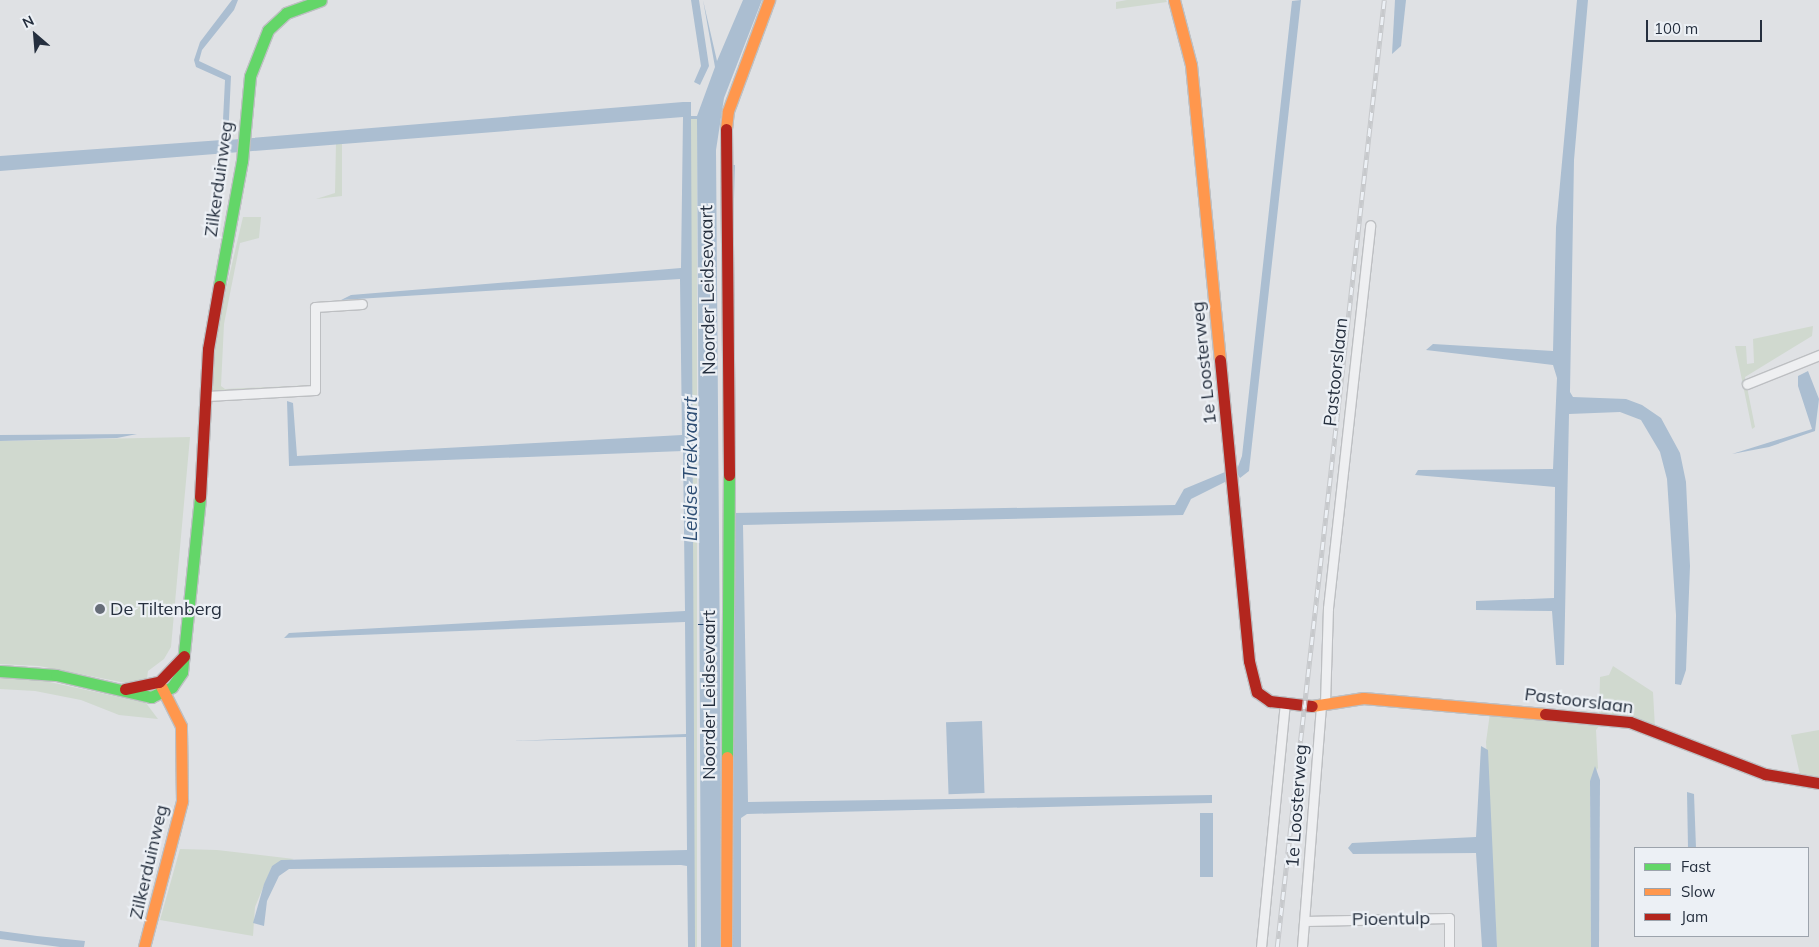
<!DOCTYPE html>
<style>
body{margin:0}
#map{position:relative;width:1819px;height:947px;overflow:hidden;background:#dfe1e4;font-family:Mulish,sans-serif}
div>[style]{position:absolute}
[style*='--x']{left:calc(var(--x)*1px);top:calc(var(--y)*1px);width:calc(var(--w)*1px);rotate:calc(var(--a)*1deg)}
.green>*{inset:0;background:#d0d9cf;transform-origin:0 0}
.water>*{inset:0;background:#abbed1;transform-origin:0 0}
.ferry>*{height:1px;margin-top:-0.5px;transform-origin:0;background:repeating-linear-gradient(90deg,#2e4e74 0 6px,transparent 0 11px)}
.roads{filter:drop-shadow(1px 0 #bdbfc2) drop-shadow(-1px 0 #bdbfc2) drop-shadow(0 1px #bdbfc2) drop-shadow(0 -1px #bdbfc2)}
.street>*{height:9px;margin:-4.5px;padding:0 4.5px;transform-origin:4.5px;border-radius:4.5px;background:#eeeff1}
.fast>*{height:11px;margin:-5.5px;padding:0 5.5px;transform-origin:5.5px;border-radius:5.5px;background:#63d668}
.slow>*{height:11px;margin:-5.5px;padding:0 5.5px;transform-origin:5.5px;border-radius:5.5px;background:#ff974d}
.jam>*{height:11px;margin:-5.5px;padding:0 5.5px;transform-origin:5.5px;border-radius:5.5px;background:#b3261e}
.rail>*{height:4.5px;margin-top:-2.25px;transform-origin:0;background:repeating-linear-gradient(90deg,#ecf0f5 0 8px,#c7c9cc 0 16px);box-sizing:border-box;border-block:1px solid #c7c9cc}
.dots>*{width:14px;height:14px;translate:-50% -50%;box-sizing:border-box;border:2px solid #ecf0f5;border-radius:50%}
span{translate:-50% -50%;white-space:nowrap;text-align:center;line-height:1.15;-webkit-text-stroke:4.5px #ecf0f5;paint-order:stroke}
.street-label{font-size:18px;color:#252f3e}
.poi-label{font-size:18px;color:#252f3e}
.left{translate:0 -50%;text-align:left}
.water-label{font-size:19px;color:#2e4e74;font-style:italic}
.legend{position:absolute;left:1634px;top:847px;width:175px;height:90px;box-sizing:border-box;background:#ecf0f5;border:1px solid #9ca3ac;margin:0;padding:6px 9px;list-style:none;font-size:15px;color:#252f3e}
.legend li{display:flex;align-items:center;gap:10px;height:25px}
.legend b{width:25px;border:1px solid #9ca3ac}
.north{position:absolute;left:10px;top:10px;width:50px;height:50px;-webkit-text-stroke:4px #ecf0f5;paint-order:stroke;rotate:333deg;font-size:14px;font-weight:700;line-height:20px;text-align:center;color:#252f3e}
.north::after{content:'';display:block;margin:auto;width:18px;height:22px;background:#252f3e;clip-path:polygon(50% 0,100% 100%,50% 72%,0 100%)}
.scale{position:absolute;left:1646px;top:20px;width:116px;height:22px;box-sizing:border-box;border:2px solid #252f3e;border-top:0;padding-left:6px;font-size:15px;line-height:18px;white-space:nowrap;color:#252f3e;-webkit-text-stroke:4px #ecf0f5;paint-order:stroke}
</style>
<div id="map">
<div class="green">
<i style="clip-path:polygon(1127px 0,1166px 0,1167px 2px,1116px 9px,1116px 2px)"></i>
<i style="left:691px;top:119px;width:6px;height:828px"></i>
<i style="clip-path:polygon(336px 143px,342px 143px,342px 196px,316px 199px,335px 193px)"></i>
<i style="clip-path:polygon(243px 217px,261px 217px,259px 238px,240px 243px,224px 324px,221px 386px,225px 389px,314px 385px,309px 391px,213px 391px,213px 345px)"></i>
<i style="clip-path:polygon(1813px 326px,1812px 336px,1745px 377px,1755px 427px,1752px 429px,1735px 346px,1746px 346px,1747px 364px,1754px 363px,1753px 339px)"></i>
<i style="clip-path:polygon(190px 437px,171px 647px,164px 659px,148px 671px,147px 679px,126px 683px,39px 666px,0 664px,0 441px)"></i>
<i style="clip-path:polygon(1613px 666px,1653px 692px,1655px 728px,1599px 714px,1600px 677px,1609px 675px)"></i>
<i style="clip-path:polygon(0 678px,36px 679px,146px 703px,158px 719px,119px 715px,81px 700px,35px 691px,0 689px)"></i>
<i style="clip-path:polygon(1490px 713px,1602px 722px,1596px 730px,1598px 768px,1590px 781px,1591px 947px,1497px 947px,1486px 742px)"></i>
<i style="clip-path:polygon(1819px 730px,1819px 779px,1801px 779px,1791px 735px)"></i>
<i style="clip-path:polygon(180px 849px,217px 850px,294px 859px,272px 866px,255px 907px,253px 936px,160px 920px)"></i>
</div>
<div class="water">
<i style="clip-path:polygon(232px 0,238px 0,234px 10px,202px 50px,199px 61px,231px 76px,228px 140px,683px 102px,691px 102px,691px 116px,697px 116px,715px 67px,703px 0,717px 61px,743px 0,762px 0,724px 98px,716px 150px,721px 798px,726px 797px,733px 513px,1175px 505px,1184px 489px,1225px 472px,1229px 480px,1191px 499px,1183px 515px,743px 525px,748px 802px,1212px 795px,1212px 803px,747px 814px,741px 818px,741px 947px,729px 947px,728px 812px,721px 812px,721px 947px,701px 947px,697px 119px,691px 119px,695px 947px,688px 947px,687px 866px,681px 865px,289px 869px,279px 876px,267px 901px,264px 926px,253px 923px,264px 884px,272px 866px,281px 860px,687px 850px,686px 737px,512px 741px,686px 734px,685px 622px,284px 638px,289px 633px,685px 611px,683px 451px,289px 466px,287px 401px,293px 403px,297px 456px,682px 435px,680px 279px,341px 300px,351px 295px,681px 268px,683px 117px,0 171px,0 156px,222px 140px,225px 80px,196px 67px,194px 60px,200px 42px)"></i>
<i style="clip-path:polygon(691px 0,699px 0,709px 66px,700px 85px,694px 82px,701px 66px)"></i>
<i style="clip-path:polygon(1301px 0,1249px 471px,1240px 478px,1236px 472px,1242px 456px,1292px 1px)"></i>
<i style="clip-path:polygon(1395px 0,1406px 0,1401px 46px,1392px 54px)"></i>
<i style="clip-path:polygon(1577px 0,1588px 0,1574px 160px,1570px 392px,1573px 397px,1626px 399px,1642px 405px,1661px 418px,1680px 453px,1686px 482px,1690px 566px,1686px 670px,1681px 685px,1675px 684px,1676px 615px,1667px 479px,1660px 452px,1641px 420px,1620px 412px,1569px 414px,1564px 665px,1556px 665px,1552px 611px,1476px 610px,1476px 601px,1554px 598px,1555px 487px,1415px 475px,1418px 470px,1553px 469px,1557px 378px,1553px 365px,1426px 350px,1433px 344px,1553px 351px,1556px 227px)"></i>
<i style="clip-path:polygon(731px 165px,735px 165px,731px 301px,730px 282px)"></i>
<i style="clip-path:polygon(1808px 371px,1819px 399px,1815px 431px,1769px 447px,1732px 454px,1812px 429px,1798px 386px,1798px 376px)"></i>
<i style="clip-path:polygon(137px 434px,117px 438px,0 441px,0 435px)"></i>
<i style="left:982px;top:721px;width:72px;height:36px;rotate:88deg"></i>
<i style="clip-path:polygon(1481px 746px,1488px 750px,1497px 947px,1482px 947px,1476px 853px,1353px 854px,1348px 848px,1352px 843px,1476px 837px)"></i>
<i style="clip-path:polygon(1595px 766px,1600px 780px,1599px 947px,1591px 947px,1590px 781px)"></i>
<i style="clip-path:polygon(1687px 792px,1694px 794px,1696px 848px,1688px 848px)"></i>
<i style="left:1200px;top:813px;width:13px;height:64px"></i>
<i style="clip-path:polygon(0 931px,37px 936px,85px 941px,84px 947px,60px 947px,0 939px)"></i>
</div>
<div class="ferry">
<i style="--x:698;--y:624;--w:22;--a:0"></i>
</div>
<div class="roads">
<div class="street">
<i style="--x:1747;--y:384;--w:78;--a:-21.9"></i>
<i style="--x:207;--y:396;--w:108;--a:-3.2"></i>
<i style="--x:315;--y:390;--w:83;--a:-90"></i>
<i style="--x:315;--y:307;--w:47;--a:-3.7"></i>
<i style="--x:1325;--y:703;--w:95;--a:-88.2"></i>
<i style="--x:1328;--y:608;--w:385;--a:-83.7"></i>
<i style="--x:1305;--y:921;--w:144;--a:-1.2"></i>
<i style="--x:1449;--y:918;--w:29;--a:90"></i>
<i style="--x:1261;--y:947;--w:245;--a:-84.4"></i>
<i style="--x:1302;--y:947;--w:244;--a:-85.5"></i>
</div>
<div class="fast">
<i style="--x:219;--y:286;--w:127;--a:-79.6"></i>
<i style="--x:242;--y:161;--w:85;--a:-84.6"></i>
<i style="--x:250;--y:76;--w:49;--a:-68.6"></i>
<i style="--x:268;--y:30;--w:25;--a:-43"></i>
<i style="--x:286;--y:13;--w:37;--a:-20"></i>
<i style="--x:0;--y:671;--w:56;--a:4.1"></i>
<i style="--x:56;--y:675;--w:98;--a:13"></i>
<i style="--x:151;--y:697;--w:23;--a:-25"></i>
<i style="--x:172;--y:687;--w:18;--a:-56"></i>
<i style="--x:182;--y:672;--w:176;--a:-84.1"></i>
<i style="--x:727;--y:757;--w:282;--a:-89.6"></i>
</div>
<div class="slow">
<i style="--x:1174;--y:0;--w:67;--a:75.3"></i>
<i style="--x:1191;--y:65;--w:296;--a:84.4"></i>
<i style="--x:726;--y:129;--w:18;--a:-84"></i>
<i style="--x:728;--y:111;--w:118;--a:-69.7"></i>
<i style="--x:1312;--y:706;--w:52;--a:-8.9"></i>
<i style="--x:1363;--y:698;--w:183;--a:5"></i>
<i style="--x:144;--y:947;--w:151;--a:-75.4"></i>
<i style="--x:182;--y:801;--w:75;--a:-90.8"></i>
<i style="--x:181;--y:726;--w:49;--a:-116.6"></i>
<i style="--x:726;--y:947;--w:190;--a:-89.7"></i>
</div>
<div class="jam">
<i style="--x:726;--y:129;--w:346;--a:89.5"></i>
<i style="--x:1220;--y:360;--w:302;--a:84.5"></i>
<i style="--x:1249;--y:661;--w:32;--a:76"></i>
<i style="--x:1257;--y:692;--w:16;--a:35"></i>
<i style="--x:1270;--y:701;--w:42;--a:6.8"></i>
<i style="--x:200;--y:497;--w:148;--a:-86.9"></i>
<i style="--x:208;--y:349;--w:64;--a:-80.1"></i>
<i style="--x:125;--y:689;--w:35;--a:-12"></i>
<i style="--x:159;--y:682;--w:36;--a:-46"></i>
<i style="--x:1545;--y:714;--w:85;--a:5.4"></i>
<i style="--x:1630;--y:722;--w:145;--a:21.1"></i>
<i style="--x:1765;--y:774;--w:55;--a:9.5"></i>
</div>
</div>
<div class="rail">
<i style="--x:1277;--y:947;--w:953;--a:-83.55"></i>
</div>
<div class="dots">
<i style="left:100px;top:609px;background:#666d78"></i>
</div>
<div class="street-label">
<span style="left:219px;top:179px;rotate:-82deg">Zilkerduinweg</span>
<span style="left:708px;top:290px;rotate:-91deg">Noorder Leidsevaart</span>
<span style="left:1204px;top:363px;rotate:-96deg">1e Loosterweg</span>
<span style="left:1336px;top:372px;rotate:-84deg">Pastoorslaan</span>
<span style="left:709px;top:695px;rotate:-90deg">Noorder Leidsevaart</span>
<span style="left:1579px;top:701px;rotate:7deg">Pastoorslaan</span>
<span style="left:1297px;top:806px;rotate:-86deg">1e Loosterweg</span>
<span style="left:149px;top:862px;rotate:-77deg">Zilkerduinweg</span>
<span style="left:1391px;top:919px;rotate:-1deg">Pioentulp</span>
</div>
<div class="poi-label">
<span class="left" style="left:110px;top:609px">De Tiltenberg</span>
</div>
<div class="water-label">
<span style="left:691px;top:469px;rotate:-90deg">Leidse Trekvaart</span>
</div>
<ul class="legend">
<li><b style="height:6px;background:#63d668"></b>Fast</li>
<li><b style="height:6px;background:#ff974d"></b>Slow</li>
<li><b style="height:6px;background:#b3261e"></b>Jam</li>
</ul>
<div class="north">N</div>
<div class="scale">100 m</div>
</div>
